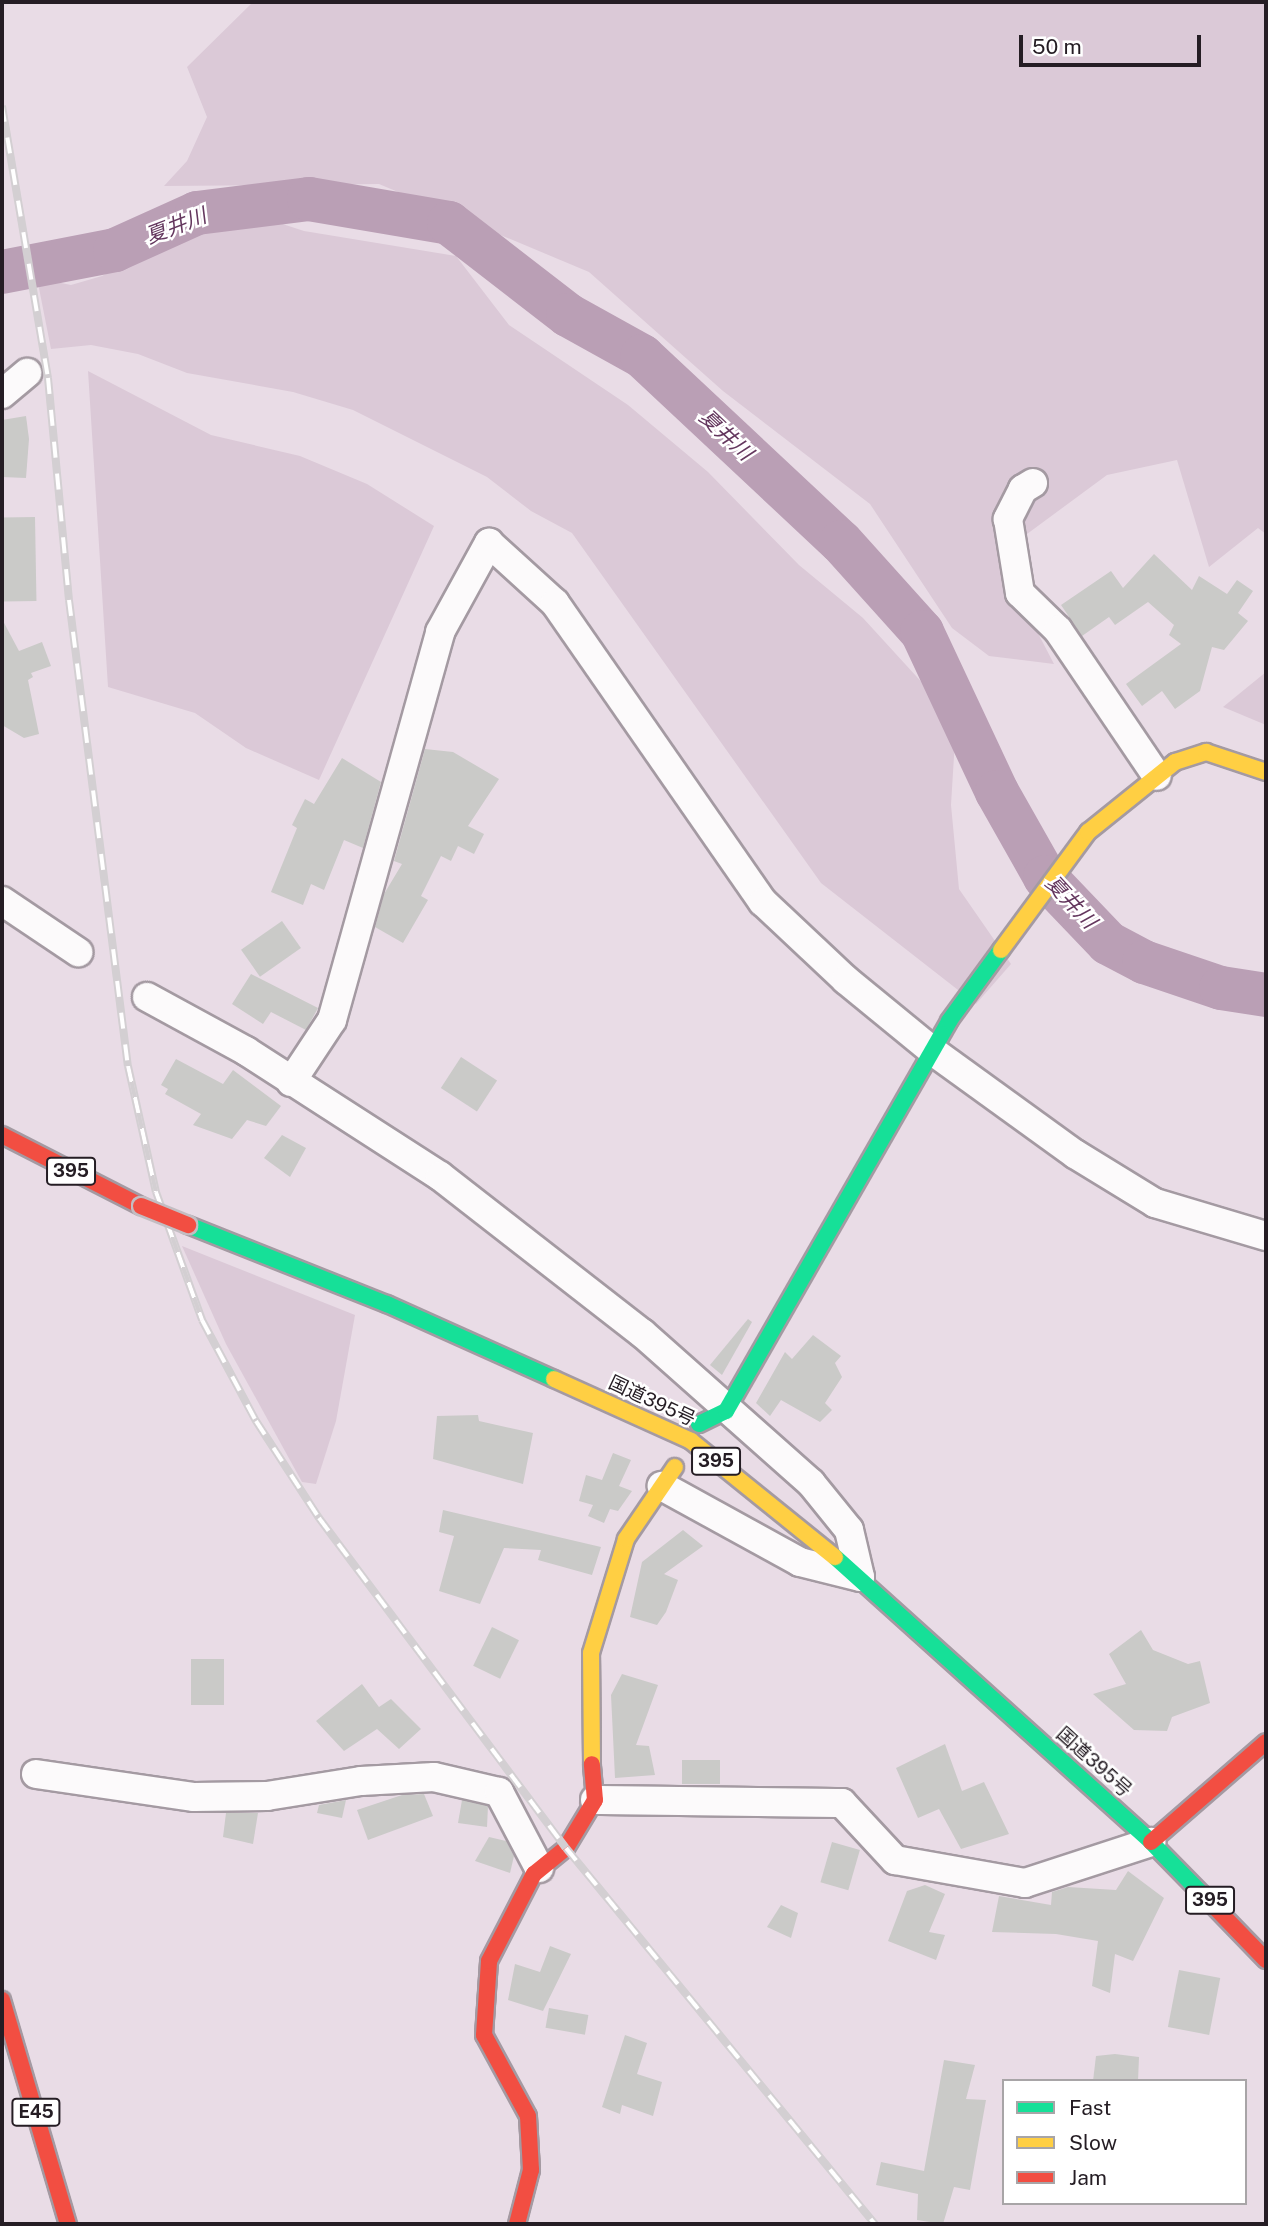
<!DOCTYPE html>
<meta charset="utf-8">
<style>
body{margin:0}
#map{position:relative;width:1268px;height:2226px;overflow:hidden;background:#e9dce6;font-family:"Public Sans","Noto Sans JP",sans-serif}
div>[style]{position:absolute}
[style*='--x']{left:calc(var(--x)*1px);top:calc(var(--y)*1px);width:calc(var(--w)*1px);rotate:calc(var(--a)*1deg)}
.green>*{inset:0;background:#dbc9d7}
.river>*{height:44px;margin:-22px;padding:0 22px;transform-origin:22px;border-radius:22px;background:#ba9fb5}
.building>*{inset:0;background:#cacac8;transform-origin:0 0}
.roads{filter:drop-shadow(2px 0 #a49aa2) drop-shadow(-2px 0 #a49aa2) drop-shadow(0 2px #a49aa2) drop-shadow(0 -2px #a49aa2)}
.street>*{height:28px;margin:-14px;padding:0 14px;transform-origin:14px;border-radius:14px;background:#fcfafb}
.fast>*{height:16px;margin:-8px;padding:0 8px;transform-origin:8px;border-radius:8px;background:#16e098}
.slow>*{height:16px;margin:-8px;padding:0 8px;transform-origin:8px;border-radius:8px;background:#ffcf43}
.jam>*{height:16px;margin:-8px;padding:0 8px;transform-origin:8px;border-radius:8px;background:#f24e42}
.rail>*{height:8px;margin-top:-4px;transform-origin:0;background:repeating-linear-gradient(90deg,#fff 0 16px,#d3cfd2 0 32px);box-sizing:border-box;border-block:2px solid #d3cfd2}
.bridges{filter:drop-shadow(2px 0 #c3bdc2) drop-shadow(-2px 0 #c3bdc2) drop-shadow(0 2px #c3bdc2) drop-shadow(0 -2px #c3bdc2)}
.jam-bridge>*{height:16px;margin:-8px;padding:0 8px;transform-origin:8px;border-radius:8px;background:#f24e42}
span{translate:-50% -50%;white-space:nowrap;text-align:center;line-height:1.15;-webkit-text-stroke:5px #fff;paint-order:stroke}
.shield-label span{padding:2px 5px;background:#fff;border:2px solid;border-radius:5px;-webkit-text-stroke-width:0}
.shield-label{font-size:18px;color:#251d24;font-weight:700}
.street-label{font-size:19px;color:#251d24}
.water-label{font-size:21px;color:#64375e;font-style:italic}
.frame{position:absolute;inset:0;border:4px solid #251d24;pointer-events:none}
.legend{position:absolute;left:1002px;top:2079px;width:245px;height:126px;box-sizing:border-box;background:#fff;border:2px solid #a8a5a7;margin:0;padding:9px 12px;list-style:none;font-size:21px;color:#251d24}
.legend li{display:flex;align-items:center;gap:14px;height:35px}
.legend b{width:35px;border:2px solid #a8a5a7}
.scale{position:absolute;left:1019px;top:35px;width:182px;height:32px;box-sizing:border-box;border:4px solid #251d24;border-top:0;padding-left:9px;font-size:21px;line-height:24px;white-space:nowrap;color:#251d24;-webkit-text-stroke:5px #fff;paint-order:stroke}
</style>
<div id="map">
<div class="green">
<i style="clip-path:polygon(253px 2px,1266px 2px,1266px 534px,1258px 528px,1209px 567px,1177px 460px,1107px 475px,1027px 534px,1004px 568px,1054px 664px,989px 656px,952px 628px,870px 504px,723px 391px,589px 272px,379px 184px,164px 186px,187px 161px,207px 117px,187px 67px)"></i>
<i style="clip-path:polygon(258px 216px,304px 231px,456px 256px,509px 325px,628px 405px,708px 472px,799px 565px,863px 618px,948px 711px,955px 740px,951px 805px,959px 889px,1011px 964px,976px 1004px,821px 883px,572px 533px,531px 511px,487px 477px,353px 410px,293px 392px,187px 373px,138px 354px,91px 345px,51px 349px,37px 278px,71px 285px,102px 276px,187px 229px)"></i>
<i style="clip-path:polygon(88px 371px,211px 435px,300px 456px,367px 484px,434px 526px,319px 780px,246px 748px,195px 713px,108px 687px)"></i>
<i style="clip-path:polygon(1266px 672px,1266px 725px,1223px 707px)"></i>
<i style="clip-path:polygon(182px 1246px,355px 1315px,336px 1421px,316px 1484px,302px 1482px,226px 1344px)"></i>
</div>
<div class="river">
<i style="--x:2;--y:272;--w:115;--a:-11"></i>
<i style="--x:115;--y:250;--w:90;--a:-24.3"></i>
<i style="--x:197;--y:213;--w:113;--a:-7.1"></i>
<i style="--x:309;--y:199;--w:142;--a:9.7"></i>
<i style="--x:449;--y:223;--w:150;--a:37.7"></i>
<i style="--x:568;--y:315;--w:85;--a:29"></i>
<i style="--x:642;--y:356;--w:272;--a:43.1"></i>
<i style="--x:841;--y:542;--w:121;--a:48"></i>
<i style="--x:922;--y:632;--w:177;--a:64.9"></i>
<i style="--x:997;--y:792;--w:98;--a:60.5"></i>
<i style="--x:1045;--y:877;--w:91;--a:46.3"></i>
<i style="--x:1108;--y:943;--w:41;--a:27.8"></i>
<i style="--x:1144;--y:962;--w:81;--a:18.7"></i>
<i style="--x:1221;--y:988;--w:46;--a:8.8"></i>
</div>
<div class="building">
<i style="clip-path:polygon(26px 416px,29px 439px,26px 478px,2px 477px,2px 420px)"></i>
<i style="left:35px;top:517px;width:84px;height:33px;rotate:89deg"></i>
<i style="clip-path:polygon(1154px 554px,1192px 590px,1199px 576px,1227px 594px,1237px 580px,1253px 591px,1238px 613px,1248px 621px,1224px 650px,1212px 647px,1200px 691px,1175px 709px,1162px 691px,1142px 706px,1126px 684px,1181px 644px,1169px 635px,1174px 625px,1148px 602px,1115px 625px,1109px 617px,1082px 636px,1061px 605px,1111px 571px,1123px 588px)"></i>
<i style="clip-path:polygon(2px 619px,19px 651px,42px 642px,51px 666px,31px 673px,33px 677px,28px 680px,39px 734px,24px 738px,2px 725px)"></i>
<i style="clip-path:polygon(425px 749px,453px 752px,499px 779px,468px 826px,484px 834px,474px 854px,458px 846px,451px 861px,441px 856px,421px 896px,428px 900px,403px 943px,375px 927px,384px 894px,402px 864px,394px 861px)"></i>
<i style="clip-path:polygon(342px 758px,381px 782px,363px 848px,344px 840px,324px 890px,311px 884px,303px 905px,271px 892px,297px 828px,292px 825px,305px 799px,314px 804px)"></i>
<i style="left:282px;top:921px;width:33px;height:50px;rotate:55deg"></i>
<i style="clip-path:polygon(251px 974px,318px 1008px,306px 1030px,271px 1012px,263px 1024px,232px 1004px)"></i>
<i style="left:461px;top:1057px;width:43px;height:37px;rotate:33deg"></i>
<i style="clip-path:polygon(176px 1059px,223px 1084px,233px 1070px,281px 1106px,266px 1126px,247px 1120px,232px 1139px,193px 1125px,201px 1114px,165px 1094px,168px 1089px,161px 1085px)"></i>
<i style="clip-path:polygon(282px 1135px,306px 1148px,290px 1177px,264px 1158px)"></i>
<i style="clip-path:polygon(748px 1319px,752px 1322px,722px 1375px,710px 1365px)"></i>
<i style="clip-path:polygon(813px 1335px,841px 1356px,835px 1363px,842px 1377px,825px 1403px,832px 1410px,820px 1422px,781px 1400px,770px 1416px,756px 1403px,785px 1352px,792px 1359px)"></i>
<i style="clip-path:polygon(478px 1415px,479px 1421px,533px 1433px,523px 1484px,433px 1459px,437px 1416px)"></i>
<i style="clip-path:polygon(613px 1453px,631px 1460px,619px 1486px,632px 1491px,618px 1511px,610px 1509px,604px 1523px,588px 1516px,593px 1505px,579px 1501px,586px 1475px,602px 1480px)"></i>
<i style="clip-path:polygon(443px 1510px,601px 1547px,592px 1575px,538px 1560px,541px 1550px,504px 1548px,480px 1604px,439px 1591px,454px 1536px,439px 1532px)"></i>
<i style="clip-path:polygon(683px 1530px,703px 1546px,664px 1574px,678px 1580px,666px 1612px,657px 1625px,630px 1617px,642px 1562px)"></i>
<i style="left:492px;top:1627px;width:30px;height:43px;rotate:26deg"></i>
<i style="clip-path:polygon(1141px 1630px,1153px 1650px,1188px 1664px,1200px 1661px,1210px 1703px,1172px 1717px,1167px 1731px,1134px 1730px,1093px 1694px,1126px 1684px,1109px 1654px)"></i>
<i style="left:224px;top:1659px;width:46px;height:33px;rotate:90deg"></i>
<i style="clip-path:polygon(622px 1674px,658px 1685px,636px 1745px,649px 1746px,655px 1775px,615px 1778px,611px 1695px)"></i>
<i style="clip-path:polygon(362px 1684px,379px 1707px,391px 1699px,421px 1729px,399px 1749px,377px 1729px,344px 1751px,316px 1721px)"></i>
<i style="clip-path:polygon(945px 1744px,962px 1791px,984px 1782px,1009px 1834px,961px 1849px,939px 1809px,918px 1818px,896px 1768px)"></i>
<i style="left:682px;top:1760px;width:38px;height:24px"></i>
<i style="clip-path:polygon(424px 1794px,433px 1816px,368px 1840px,357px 1810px,402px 1795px)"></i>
<i style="clip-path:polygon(346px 1800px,342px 1818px,317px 1813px,319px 1805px)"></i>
<i style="clip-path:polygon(462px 1800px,488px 1806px,487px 1827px,458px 1823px)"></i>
<i style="clip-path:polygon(226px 1813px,258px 1813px,253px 1844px,223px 1837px)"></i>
<i style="clip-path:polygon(489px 1837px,506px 1841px,514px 1856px,510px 1873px,475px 1861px)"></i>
<i style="left:832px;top:1842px;width:29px;height:42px;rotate:16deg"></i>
<i style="clip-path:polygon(1128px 1871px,1164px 1898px,1133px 1961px,1115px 1954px,1110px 1993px,1092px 1986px,1098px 1941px,1056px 1934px,992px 1932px,999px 1896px,1051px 1905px,1052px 1892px,1068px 1887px,1116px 1890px)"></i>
<i style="clip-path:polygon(925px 1885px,945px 1894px,929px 1932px,945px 1935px,936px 1960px,888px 1941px,907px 1891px)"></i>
<i style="clip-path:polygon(781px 1905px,798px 1913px,791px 1938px,767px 1927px)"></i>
<i style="clip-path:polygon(550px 1946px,571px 1954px,543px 2011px,508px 2000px,515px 1964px,540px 1972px)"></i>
<i style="left:1179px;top:1970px;width:42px;height:58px;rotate:11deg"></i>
<i style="left:549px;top:2008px;width:40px;height:20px;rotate:10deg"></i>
<i style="clip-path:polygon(625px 2035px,647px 2043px,637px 2074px,662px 2082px,653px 2116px,622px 2105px,620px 2114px,602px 2107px)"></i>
<i style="clip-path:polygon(1115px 2054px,1139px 2057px,1138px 2081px,1093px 2081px,1096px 2056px)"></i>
<i style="clip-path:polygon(944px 2060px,975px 2065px,966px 2099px,986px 2100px,970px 2190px,954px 2187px,943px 2224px,917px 2220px,918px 2194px,876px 2185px,881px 2162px,924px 2171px)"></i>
</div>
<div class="roads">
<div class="street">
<i style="--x:2;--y:394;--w:33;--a:-40"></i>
<i style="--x:1033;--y:483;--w:12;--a:149"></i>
<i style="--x:1023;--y:489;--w:34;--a:117"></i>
<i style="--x:1008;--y:519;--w:75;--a:80.8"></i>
<i style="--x:1020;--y:593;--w:53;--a:44.2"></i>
<i style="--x:1058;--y:630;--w:176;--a:55.9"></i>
<i style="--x:2;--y:901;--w:92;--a:33.9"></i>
<i style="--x:147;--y:997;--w:113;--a:28.6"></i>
<i style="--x:246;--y:1051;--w:231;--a:32.8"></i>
<i style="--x:440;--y:1176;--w:256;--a:37.9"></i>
<i style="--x:642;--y:1333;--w:226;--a:41.6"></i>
<i style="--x:811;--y:1483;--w:60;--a:51"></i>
<i style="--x:849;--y:1530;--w:48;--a:76.8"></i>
<i style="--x:860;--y:1577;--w:62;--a:-166"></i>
<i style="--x:800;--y:1562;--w:158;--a:-151.2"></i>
<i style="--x:291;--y:1082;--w:74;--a:-56.5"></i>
<i style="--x:332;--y:1020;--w:403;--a:-74.4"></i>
<i style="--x:440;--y:632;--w:102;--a:-61.2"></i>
<i style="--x:489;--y:543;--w:89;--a:42.3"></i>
<i style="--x:555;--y:603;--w:364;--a:55.2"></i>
<i style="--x:763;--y:902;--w:114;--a:43.2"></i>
<i style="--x:846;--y:980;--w:114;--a:39.3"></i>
<i style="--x:934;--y:1052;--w:174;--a:35.9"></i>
<i style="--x:1075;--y:1154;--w:94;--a:31.5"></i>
<i style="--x:1155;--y:1203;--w:116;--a:16.6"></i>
<i style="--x:36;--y:1774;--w:160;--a:8.3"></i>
<i style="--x:194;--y:1797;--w:73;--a:-0.8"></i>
<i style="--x:267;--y:1796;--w:95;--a:-9.1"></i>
<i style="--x:361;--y:1781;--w:73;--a:-3.1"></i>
<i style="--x:434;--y:1777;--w:67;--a:13"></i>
<i style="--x:499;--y:1792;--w:86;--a:62.2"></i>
<i style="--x:595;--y:1800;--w:247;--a:0.7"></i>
<i style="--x:842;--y:1803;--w:78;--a:47.1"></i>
<i style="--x:895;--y:1860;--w:132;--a:10"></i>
<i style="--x:1025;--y:1883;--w:133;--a:-18"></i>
</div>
<div class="fast">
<i style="--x:188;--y:1225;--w:214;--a:21.7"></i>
<i style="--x:387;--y:1304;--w:183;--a:24.2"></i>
<i style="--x:699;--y:1424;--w:30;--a:-26"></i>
<i style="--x:726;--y:1411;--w:449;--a:-60.2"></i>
<i style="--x:949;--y:1021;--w:88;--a:-53.8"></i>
<i style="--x:835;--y:1557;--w:426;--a:42"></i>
<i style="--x:1151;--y:1842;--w:73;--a:45.6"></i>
</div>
<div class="slow">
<i style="--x:1001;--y:950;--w:147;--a:-53.6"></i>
<i style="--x:1088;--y:832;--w:112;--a:-38.8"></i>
<i style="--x:1175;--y:762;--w:33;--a:-18"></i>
<i style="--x:1206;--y:752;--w:63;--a:18.4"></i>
<i style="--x:554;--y:1379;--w:150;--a:24.3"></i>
<i style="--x:691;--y:1441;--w:185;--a:38.9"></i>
<i style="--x:592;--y:1764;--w:111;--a:-90.5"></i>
<i style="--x:591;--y:1653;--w:119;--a:-72.9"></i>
<i style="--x:626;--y:1539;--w:87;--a:-55.8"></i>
</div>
<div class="jam">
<i style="--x:2;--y:1135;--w:156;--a:27.1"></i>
<i style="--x:1151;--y:1842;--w:152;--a:-41"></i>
<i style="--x:1202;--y:1894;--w:92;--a:45.9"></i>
<i style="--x:2;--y:2000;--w:234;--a:73.6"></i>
<i style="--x:517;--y:2224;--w:56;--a:-75.5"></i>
<i style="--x:531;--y:2170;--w:54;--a:-93.2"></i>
<i style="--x:528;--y:2116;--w:92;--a:-118.5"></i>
<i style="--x:484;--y:2035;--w:74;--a:-86.1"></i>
<i style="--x:489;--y:1961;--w:98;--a:-62.7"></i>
<i style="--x:534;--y:1874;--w:41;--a:-39.1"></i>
<i style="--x:566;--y:1848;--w:56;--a:-58.9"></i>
<i style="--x:595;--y:1800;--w:36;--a:-95"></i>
</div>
</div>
<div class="rail">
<i style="--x:2;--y:106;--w:276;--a:80.4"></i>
<i style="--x:48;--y:378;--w:223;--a:84.6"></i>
<i style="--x:69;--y:600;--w:470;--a:82.8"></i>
<i style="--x:128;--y:1066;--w:129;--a:77.5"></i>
<i style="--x:156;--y:1192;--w:136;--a:70.2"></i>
<i style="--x:202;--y:1320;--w:115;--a:61.9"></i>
<i style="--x:256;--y:1421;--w:116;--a:57"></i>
<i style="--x:319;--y:1518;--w:412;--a:53.2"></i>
<i style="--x:566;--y:1848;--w:487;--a:50.6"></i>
</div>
<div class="bridges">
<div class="jam-bridge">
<i style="--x:141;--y:1206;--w:51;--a:22"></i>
</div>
</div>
<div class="shield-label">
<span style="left:71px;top:1171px">395</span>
<span style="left:716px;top:1461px">395</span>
<span style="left:1210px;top:1900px">395</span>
<span style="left:36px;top:2112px">E45</span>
</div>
<div class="street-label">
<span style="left:652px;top:1401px;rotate:25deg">国道395号</span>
<span style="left:1094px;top:1762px;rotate:42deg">国道395号</span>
</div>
<div class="water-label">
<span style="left:176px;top:226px;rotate:-21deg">夏井川</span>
<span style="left:726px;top:435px;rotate:43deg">夏井川</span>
<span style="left:1071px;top:902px;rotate:47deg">夏井川</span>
</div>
<div class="frame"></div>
<ul class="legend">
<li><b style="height:9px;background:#16e098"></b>Fast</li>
<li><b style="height:9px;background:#ffcf43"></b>Slow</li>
<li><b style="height:9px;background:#f24e42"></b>Jam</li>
</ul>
<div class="scale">50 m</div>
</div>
